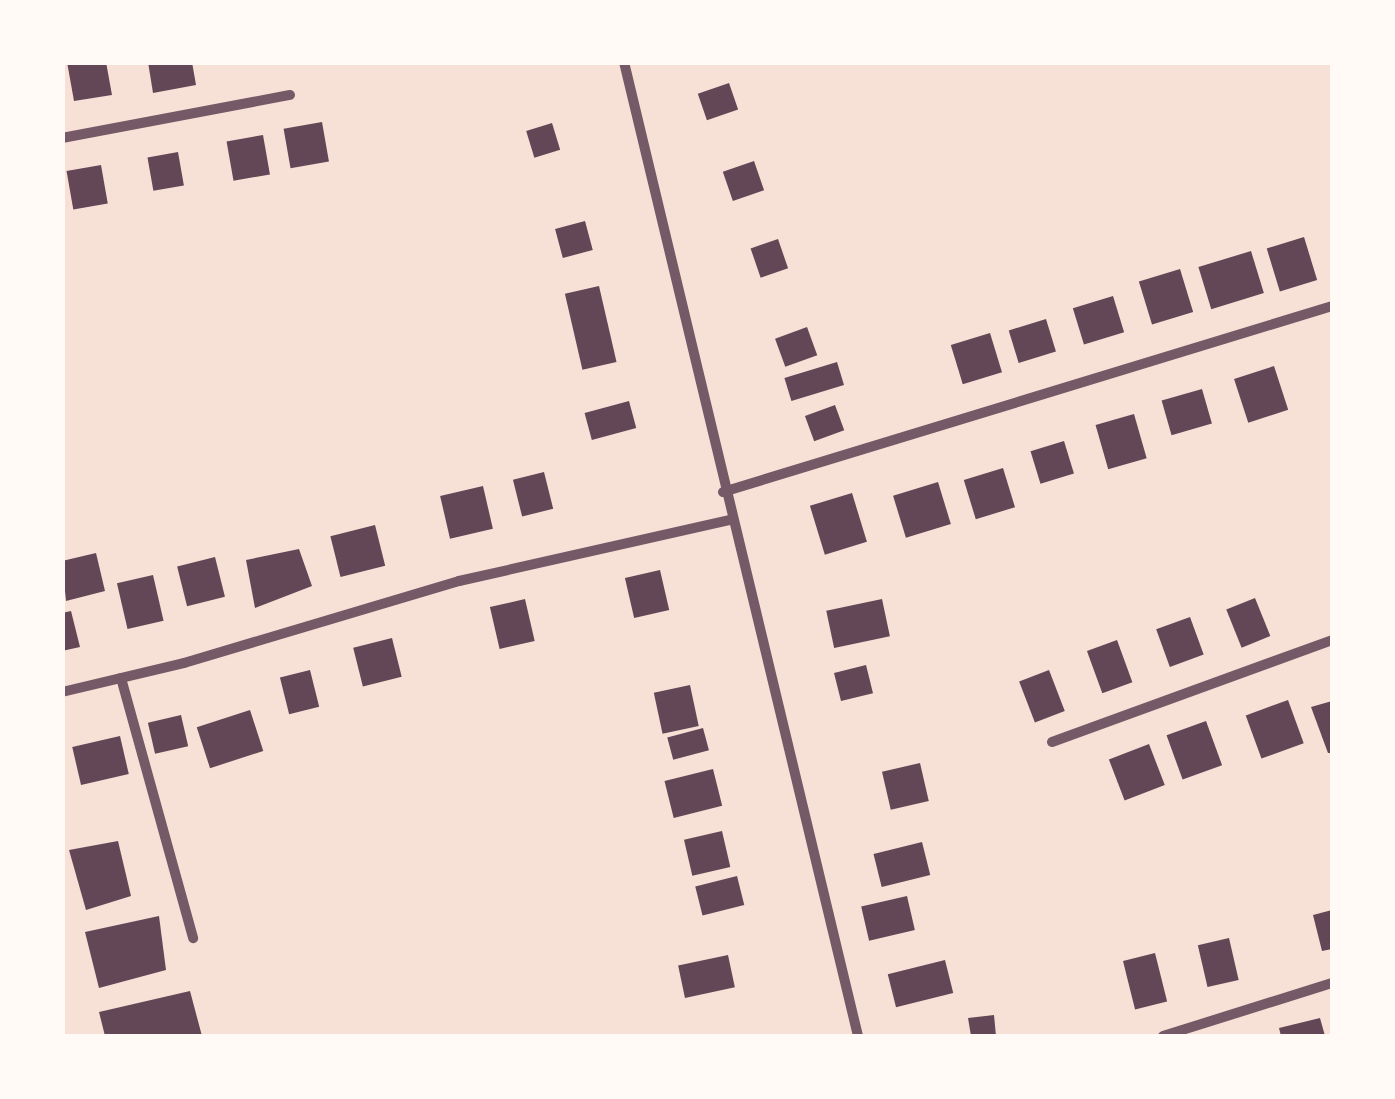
<!DOCTYPE html>
<style>
body{margin:0}
#map{position:relative;width:1395px;height:1099px;overflow:hidden;background:#f7e1d7;font-family:Montserrat,sans-serif}
div>[style]{position:absolute}
[style*='--x']{left:calc(var(--x)*1px);top:calc(var(--y)*1px);width:calc(var(--w)*1px);rotate:calc(var(--a)*1deg)}
.building>*{inset:0;background:#644757;transform-origin:0 0}
.minor>*{height:10px;margin:-5px;padding:0 5px;transform-origin:5px;border-radius:5px;background:#755966}
span{translate:-50% -50%;white-space:nowrap;text-align:center;line-height:1.15;-webkit-text-stroke:9px #fffaf5;paint-order:stroke}
.frame{position:absolute;inset:0;border:65px solid #fffaf5;pointer-events:none}
</style>
<div id="map">
<div class="building">
<i style="clip-path:polygon(67px 62px,106px 62px,112px 95px,74px 101px)"></i>
<i style="clip-path:polygon(148px 62px,192px 62px,196px 85px,153px 93px)"></i>
<i style="left:729px;top:83px;width:28px;height:33px;rotate:71deg"></i>
<i style="left:322px;top:122px;width:40px;height:39px;rotate:80deg"></i>
<i style="left:552px;top:123px;width:28px;height:27px;rotate:73deg"></i>
<i style="left:263px;top:135px;width:40px;height:37px;rotate:80deg"></i>
<i style="left:178px;top:152px;width:34px;height:31px;rotate:80deg"></i>
<i style="left:754px;top:161px;width:31px;height:33px;rotate:71deg"></i>
<i style="left:101px;top:165px;width:39px;height:35px;rotate:80deg"></i>
<i style="left:585px;top:221px;width:30px;height:31px;rotate:75deg"></i>
<i style="left:1304px;top:237px;width:45px;height:39px;rotate:73deg"></i>
<i style="left:778px;top:239px;width:31px;height:29px;rotate:71deg"></i>
<i style="left:1251px;top:251px;width:44px;height:55px;rotate:73deg"></i>
<i style="left:1180px;top:269px;width:45px;height:43px;rotate:73deg"></i>
<i style="left:599px;top:286px;width:78px;height:35px;rotate:77deg"></i>
<i style="left:1113px;top:296px;width:38px;height:42px;rotate:73deg"></i>
<i style="left:1046px;top:319px;width:34px;height:39px;rotate:73deg"></i>
<i style="left:807px;top:327px;width:30px;height:34px;rotate:70deg"></i>
<i style="left:990px;top:333px;width:41px;height:41px;rotate:73deg"></i>
<i style="left:837px;top:362px;width:24px;height:55px;rotate:73deg"></i>
<i style="left:1274px;top:366px;width:46px;height:42px;rotate:72deg"></i>
<i style="left:1202px;top:389px;width:36px;height:42px;rotate:74deg"></i>
<i style="left:629px;top:401px;width:28px;height:46px;rotate:75deg"></i>
<i style="left:835px;top:405px;width:27px;height:32px;rotate:70deg"></i>
<i style="left:1134px;top:414px;width:46px;height:40px;rotate:74deg"></i>
<i style="left:1064px;top:441px;width:34px;height:35px;rotate:73deg"></i>
<i style="left:1003px;top:468px;width:41px;height:41px;rotate:73deg"></i>
<i style="left:544px;top:472px;width:38px;height:32px;rotate:76deg"></i>
<i style="left:938px;top:482px;width:44px;height:47px;rotate:73deg"></i>
<i style="left:483px;top:486px;width:44px;height:44px;rotate:77deg"></i>
<i style="left:852px;top:493px;width:51px;height:44px;rotate:73deg"></i>
<i style="left:375px;top:525px;width:42px;height:46px;rotate:76deg"></i>
<i style="clip-path:polygon(299px 549px,312px 586px,255px 608px,246px 560px)"></i>
<i style="clip-path:polygon(96px 553px,105px 591px,66px 601px,62px 561px)"></i>
<i style="left:215px;top:557px;width:41px;height:39px;rotate:76deg"></i>
<i style="left:660px;top:570px;width:41px;height:36px;rotate:77deg"></i>
<i style="left:153px;top:575px;width:47px;height:37px;rotate:77deg"></i>
<i style="left:1255px;top:598px;width:41px;height:31px;rotate:68deg"></i>
<i style="left:525px;top:599px;width:43px;height:36px;rotate:77deg"></i>
<i style="left:882px;top:599px;width:38px;height:57px;rotate:78deg"></i>
<i style="clip-path:polygon(71px 611px,80px 647px,62px 651px,62px 613px)"></i>
<i style="left:1190px;top:617px;width:40px;height:36px;rotate:70deg"></i>
<i style="left:392px;top:638px;width:40px;height:40px;rotate:76deg"></i>
<i style="left:1117px;top:640px;width:45px;height:32px;rotate:70deg"></i>
<i style="left:866px;top:665px;width:29px;height:33px;rotate:76deg"></i>
<i style="left:310px;top:670px;width:38px;height:31px;rotate:76deg"></i>
<i style="left:1049px;top:670px;width:44px;height:32px;rotate:69deg"></i>
<i style="left:690px;top:685px;width:42px;height:37px;rotate:78deg"></i>
<i style="left:1288px;top:700px;width:46px;height:45px;rotate:70deg"></i>
<i style="clip-path:polygon(1332px 701px,1332px 753px,1328px 753px,1311px 707px)"></i>
<i style="left:250px;top:710px;width:43px;height:56px;rotate:72deg"></i>
<i style="left:181px;top:715px;width:32px;height:34px;rotate:77deg"></i>
<i style="left:1206px;top:721px;width:47px;height:42px;rotate:70deg"></i>
<i style="left:703px;top:728px;width:23px;height:37px;rotate:75deg"></i>
<i style="left:120px;top:736px;width:39px;height:49px;rotate:77deg"></i>
<i style="left:1149px;top:744px;width:44px;height:43px;rotate:69deg"></i>
<i style="left:920px;top:763px;width:39px;height:39px;rotate:77deg"></i>
<i style="left:713px;top:769px;width:38px;height:50px;rotate:76deg"></i>
<i style="left:722px;top:831px;width:37px;height:39px;rotate:77deg"></i>
<i style="clip-path:polygon(118px 841px,131px 896px,86px 910px,69px 850px)"></i>
<i style="left:922px;top:842px;width:34px;height:50px;rotate:76deg"></i>
<i style="left:737px;top:876px;width:30px;height:43px;rotate:76deg"></i>
<i style="left:907px;top:896px;width:35px;height:47px;rotate:77deg"></i>
<i style="clip-path:polygon(1332px 910px,1332px 949px,1322px 951px,1313px 915px)"></i>
<i style="clip-path:polygon(159px 916px,166px 970px,99px 988px,85px 932px)"></i>
<i style="left:1229px;top:938px;width:43px;height:32px;rotate:77deg"></i>
<i style="left:1155px;top:953px;width:50px;height:33px;rotate:76deg"></i>
<i style="left:728px;top:955px;width:33px;height:51px;rotate:78deg"></i>
<i style="left:945px;top:960px;width:34px;height:59px;rotate:76deg"></i>
<i style="clip-path:polygon(190px 991px,202px 1036px,105px 1036px,99px 1012px)"></i>
<i style="clip-path:polygon(994px 1015px,996px 1036px,971px 1036px,968px 1018px)"></i>
<i style="clip-path:polygon(1320px 1018px,1325px 1036px,1281px 1036px,1279px 1028px)"></i>
</div>
<div class="minor">
<i style="--x:624;--y:62;--w:1002;--a:76.49"></i>
<i style="--x:62;--y:138;--w:232;--a:-10.7"></i>
<i style="--x:723;--y:492;--w:637;--a:-16.98"></i>
<i style="--x:121;--y:678;--w:270;--a:74.5"></i>
<i style="--x:62;--y:692;--w:125;--a:-13.4"></i>
<i style="--x:184;--y:663;--w:287;--a:-16.6"></i>
<i style="--x:459;--y:581;--w:278;--a:-12.7"></i>
<i style="--x:1052;--y:742;--w:298;--a:-20"></i>
<i style="--x:1163;--y:1036;--w:177;--a:-17.4"></i>
</div>
<div class="frame"></div>
</div>
